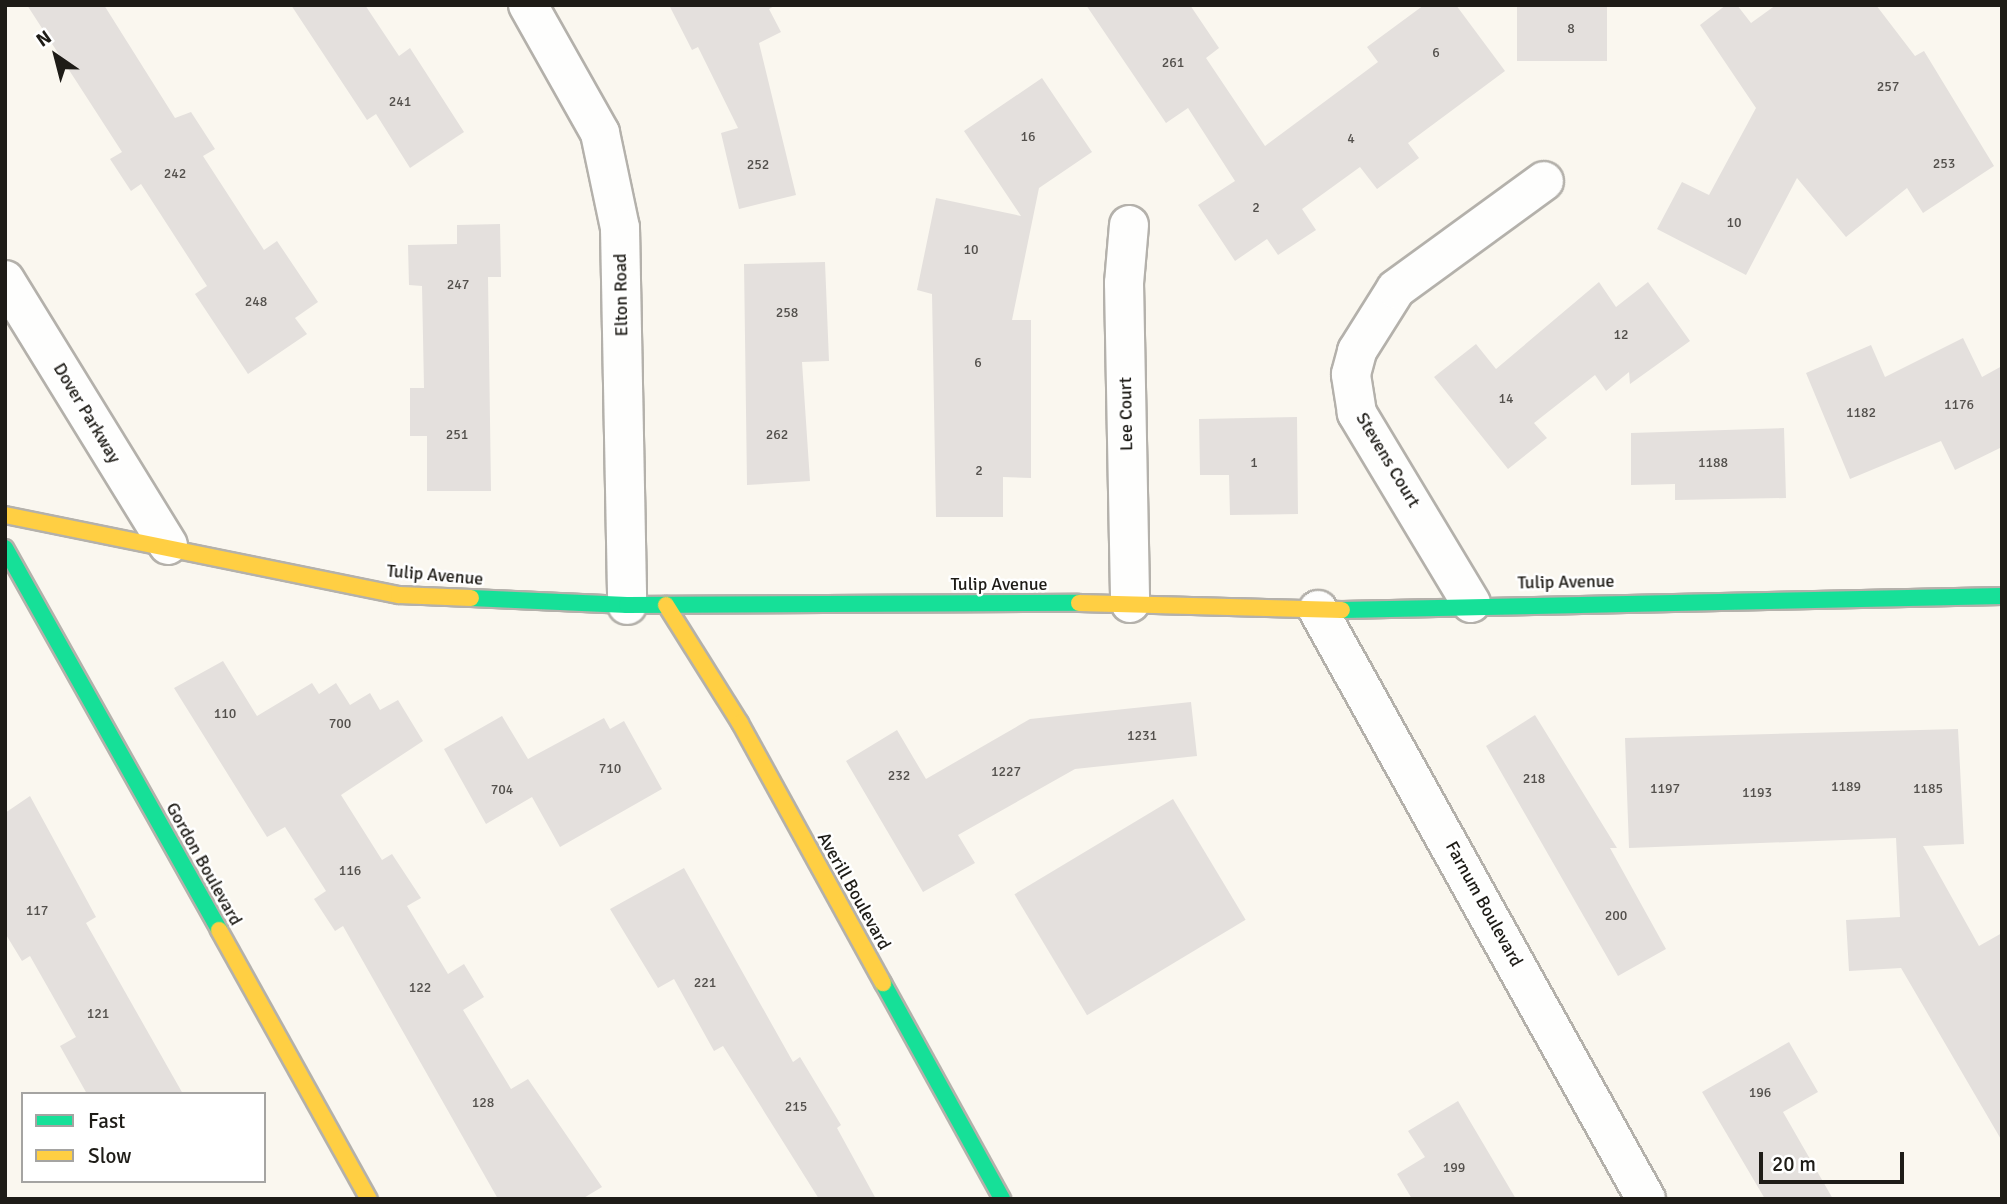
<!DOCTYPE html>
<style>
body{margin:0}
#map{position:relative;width:2007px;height:1204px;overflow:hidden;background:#faf7ef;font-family:Signika,sans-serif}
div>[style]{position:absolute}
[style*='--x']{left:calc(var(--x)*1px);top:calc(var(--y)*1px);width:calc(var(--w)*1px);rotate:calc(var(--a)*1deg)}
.building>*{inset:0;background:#e4e0dd;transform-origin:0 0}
.roads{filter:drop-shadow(2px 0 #b4b1ab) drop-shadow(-2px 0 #b4b1ab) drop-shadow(0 2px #b4b1ab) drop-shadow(0 -2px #b4b1ab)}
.street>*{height:38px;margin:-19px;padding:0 19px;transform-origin:19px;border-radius:19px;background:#fefefd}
.fast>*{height:16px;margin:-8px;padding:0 8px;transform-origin:8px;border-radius:8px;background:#16e098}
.slow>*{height:16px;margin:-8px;padding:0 8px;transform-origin:8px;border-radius:8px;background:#ffcf43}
span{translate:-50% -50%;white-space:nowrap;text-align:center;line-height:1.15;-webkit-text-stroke:5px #fff;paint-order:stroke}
.number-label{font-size:14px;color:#53504c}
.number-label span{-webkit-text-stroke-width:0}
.street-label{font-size:18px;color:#1e1c17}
.frame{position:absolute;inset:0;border:7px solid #1e1c17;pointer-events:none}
.legend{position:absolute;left:21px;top:1092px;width:245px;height:91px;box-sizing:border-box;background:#fff;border:2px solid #a5a4a2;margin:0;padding:9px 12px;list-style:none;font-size:21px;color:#1e1c17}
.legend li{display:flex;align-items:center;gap:14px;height:35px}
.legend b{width:35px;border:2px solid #a5a4a2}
.north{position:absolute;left:21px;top:21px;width:70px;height:70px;-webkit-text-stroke:5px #fff;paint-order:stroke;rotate:325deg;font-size:19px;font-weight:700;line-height:28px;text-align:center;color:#1e1c17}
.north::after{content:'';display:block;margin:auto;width:24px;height:32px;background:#1e1c17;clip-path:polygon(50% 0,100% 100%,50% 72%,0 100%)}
.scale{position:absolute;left:1759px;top:1152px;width:145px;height:32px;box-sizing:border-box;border:4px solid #1e1c17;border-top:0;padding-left:9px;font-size:21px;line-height:24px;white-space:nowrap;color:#1e1c17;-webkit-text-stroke:5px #fff;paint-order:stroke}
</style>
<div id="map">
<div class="building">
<i style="clip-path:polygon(27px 5px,104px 5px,175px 118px,191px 112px,215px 149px,203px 156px,264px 250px,277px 241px,318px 302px,295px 318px,307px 334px,248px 374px,195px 294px,207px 286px,141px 184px,131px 191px,110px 159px,122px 152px)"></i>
<i style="clip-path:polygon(291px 5px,365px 5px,399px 56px,410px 48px,464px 132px,410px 168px,376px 114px,367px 120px)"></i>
<i style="clip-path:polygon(669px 5px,776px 5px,769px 9px,781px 32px,759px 43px,796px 195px,739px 209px,721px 133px,738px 128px,698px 47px,692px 50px)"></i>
<i style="clip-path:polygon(1086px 5px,1190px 5px,1219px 48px,1206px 58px,1265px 146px,1378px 62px,1367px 47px,1424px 5px,1456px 5px,1505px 71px,1408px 143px,1419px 158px,1377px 189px,1360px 167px,1302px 209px,1316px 230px,1278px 255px,1267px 239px,1235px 261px,1198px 205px,1235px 181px,1188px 108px,1166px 123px)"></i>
<i style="left:1517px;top:5px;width:90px;height:56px"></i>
<i style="clip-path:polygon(1726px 5px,1737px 5px,1751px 23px,1776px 5px,1876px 5px,1915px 56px,1924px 51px,1994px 166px,1923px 213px,1907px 188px,1846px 237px,1797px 178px,1746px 275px,1657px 229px,1682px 182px,1709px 195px,1756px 108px,1700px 25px)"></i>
<i style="clip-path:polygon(1042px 78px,1092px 152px,1039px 188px,1012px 320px,1031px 320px,1031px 478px,1003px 477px,1003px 517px,936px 517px,932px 294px,917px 290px,936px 198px,1021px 216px,964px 131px)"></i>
<i style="clip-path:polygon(500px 224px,501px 277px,488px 277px,491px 491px,427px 491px,427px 436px,410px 436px,410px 388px,424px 388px,422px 286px,409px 285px,408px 245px,457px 244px,457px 225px)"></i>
<i style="clip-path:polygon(825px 262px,829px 361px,802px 362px,810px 481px,747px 485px,744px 264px)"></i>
<i style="clip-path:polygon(1599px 282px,1616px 307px,1648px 282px,1690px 341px,1630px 384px,1629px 372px,1606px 391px,1595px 375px,1534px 423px,1547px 438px,1508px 469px,1434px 377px,1476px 344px,1496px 369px)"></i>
<i style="clip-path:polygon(1963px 338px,1982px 377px,2002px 366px,2002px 447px,1955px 470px,1941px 441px,1850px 479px,1806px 373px,1871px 345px,1885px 377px)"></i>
<i style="clip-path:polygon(1297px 417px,1298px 514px,1230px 515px,1229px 475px,1200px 475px,1199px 419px)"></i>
<i style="clip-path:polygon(1784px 428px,1786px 498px,1675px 500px,1675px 484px,1631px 485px,1631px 433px)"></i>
<i style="clip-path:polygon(223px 661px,257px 716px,312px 683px,319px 694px,336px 683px,350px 705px,370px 693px,380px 710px,398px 700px,423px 741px,341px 795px,382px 860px,392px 854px,421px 898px,407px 906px,448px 974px,464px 964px,484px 997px,463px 1010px,511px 1089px,528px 1079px,602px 1187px,582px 1199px,498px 1199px,343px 926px,335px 931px,314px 899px,326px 891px,285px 827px,267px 837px,174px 688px)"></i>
<i style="clip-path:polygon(1191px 702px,1197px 756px,1075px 769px,958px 835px,975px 863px,923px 892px,846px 761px,897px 730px,926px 779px,1030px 719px)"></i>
<i style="clip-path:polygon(1535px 715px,1617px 848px,1610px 848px,1666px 949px,1618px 976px,1486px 746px)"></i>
<i style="clip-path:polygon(502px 716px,528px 759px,604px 718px,610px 729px,624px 721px,662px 789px,560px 847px,532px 797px,486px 824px,444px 749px)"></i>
<i style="clip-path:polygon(1958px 729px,1964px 844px,1923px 846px,1979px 946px,2002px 933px,2002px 1141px,1901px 968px,1849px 971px,1846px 920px,1900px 917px,1896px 838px,1629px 848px,1625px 738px)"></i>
<i style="clip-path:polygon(30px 796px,96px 917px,86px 923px,183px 1094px,87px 1094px,60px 1046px,76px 1037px,30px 956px,22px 961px,5px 933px,5px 813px)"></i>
<i style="left:1173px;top:799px;width:141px;height:185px;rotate:59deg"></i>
<i style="clip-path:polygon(684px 868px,793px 1062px,800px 1057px,841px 1125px,837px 1128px,876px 1199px,819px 1199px,723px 1046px,714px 1051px,674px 979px,658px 988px,610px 909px)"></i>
<i style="clip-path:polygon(1789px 1042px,1818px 1092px,1783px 1112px,1833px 1199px,1765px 1199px,1702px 1092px)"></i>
<i style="clip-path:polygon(1458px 1101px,1516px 1199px,1412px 1199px,1397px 1174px,1425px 1157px,1408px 1131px)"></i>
</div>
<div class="roads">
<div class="street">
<i style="--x:528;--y:5;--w:147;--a:60.6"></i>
<i style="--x:600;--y:133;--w:97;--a:78.1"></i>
<i style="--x:620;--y:228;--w:377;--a:88.9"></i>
<i style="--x:1129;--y:225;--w:58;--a:94.9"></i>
<i style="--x:1124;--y:283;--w:320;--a:88.9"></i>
<i style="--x:5;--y:280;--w:311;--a:58.4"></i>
<i style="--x:1471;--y:603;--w:222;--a:-121"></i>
<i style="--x:1357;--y:413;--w:39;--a:-99"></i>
<i style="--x:1351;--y:374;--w:24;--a:-75"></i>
<i style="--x:1357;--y:351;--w:73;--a:-57.8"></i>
<i style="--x:1396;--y:289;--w:183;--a:-36.1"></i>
<i style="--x:1318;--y:610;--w:674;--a:60.89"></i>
</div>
<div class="fast">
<i style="--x:5;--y:548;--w:438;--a:60.7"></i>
<i style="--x:471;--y:598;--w:156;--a:2.6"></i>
<i style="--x:627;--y:605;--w:452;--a:-0.3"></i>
<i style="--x:1342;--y:610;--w:660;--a:-1.22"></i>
<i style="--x:883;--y:983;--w:247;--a:61.1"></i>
</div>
<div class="slow">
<i style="--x:5;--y:515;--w:402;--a:11.5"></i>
<i style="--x:399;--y:595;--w:72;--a:2.4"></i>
<i style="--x:1079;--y:603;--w:263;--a:1.5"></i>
<i style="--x:666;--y:605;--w:139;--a:57.9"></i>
<i style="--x:740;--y:723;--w:297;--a:61.2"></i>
<i style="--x:219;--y:930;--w:308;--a:60.9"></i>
</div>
</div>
<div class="number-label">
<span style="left:1571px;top:29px">8</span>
<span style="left:1436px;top:53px">6</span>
<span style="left:1173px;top:63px">261</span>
<span style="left:1888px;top:87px">257</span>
<span style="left:400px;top:102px">241</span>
<span style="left:1028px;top:137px">16</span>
<span style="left:1351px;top:139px">4</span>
<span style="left:1944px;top:164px">253</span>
<span style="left:758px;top:165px">252</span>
<span style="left:175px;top:174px">242</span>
<span style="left:1256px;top:208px">2</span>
<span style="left:1734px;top:223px">10</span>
<span style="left:971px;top:250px">10</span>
<span style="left:458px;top:285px">247</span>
<span style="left:256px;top:302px">248</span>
<span style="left:787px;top:313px">258</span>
<span style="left:1621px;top:335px">12</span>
<span style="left:978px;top:363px">6</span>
<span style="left:1506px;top:399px">14</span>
<span style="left:1959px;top:405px">1176</span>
<span style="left:1861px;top:413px">1182</span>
<span style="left:457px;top:435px">251</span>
<span style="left:777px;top:435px">262</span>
<span style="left:1254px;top:463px">1</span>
<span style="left:1713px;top:463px">1188</span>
<span style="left:979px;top:471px">2</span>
<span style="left:225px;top:714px">110</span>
<span style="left:340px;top:724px">700</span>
<span style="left:1142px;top:736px">1231</span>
<span style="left:610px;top:769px">710</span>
<span style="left:1006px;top:772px">1227</span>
<span style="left:899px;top:776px">232</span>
<span style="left:1534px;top:779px">218</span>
<span style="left:1846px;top:787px">1189</span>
<span style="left:1665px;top:789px">1197</span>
<span style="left:1928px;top:789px">1185</span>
<span style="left:502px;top:790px">704</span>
<span style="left:1757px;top:793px">1193</span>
<span style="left:350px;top:871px">116</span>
<span style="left:37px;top:911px">117</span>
<span style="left:1616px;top:916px">200</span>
<span style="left:705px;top:983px">221</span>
<span style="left:420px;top:988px">122</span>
<span style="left:98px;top:1014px">121</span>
<span style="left:1760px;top:1093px">196</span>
<span style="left:483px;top:1103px">128</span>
<span style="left:796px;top:1107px">215</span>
<span style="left:1454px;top:1168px">199</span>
</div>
<div class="street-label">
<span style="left:621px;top:295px;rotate:-91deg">Elton Road</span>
<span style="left:87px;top:413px;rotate:59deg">Dover Parkway</span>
<span style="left:1126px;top:414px;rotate:-91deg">Lee Court</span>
<span style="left:1388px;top:460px;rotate:59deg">Stevens Court</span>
<span style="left:435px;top:575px;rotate:5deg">Tulip Avenue</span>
<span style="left:1566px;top:582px;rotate:-1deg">Tulip Avenue</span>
<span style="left:999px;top:584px">Tulip Avenue</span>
<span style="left:204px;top:864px;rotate:61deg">Gordon Boulevard</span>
<span style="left:854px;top:891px;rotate:61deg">Averill Boulevard</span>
<span style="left:1484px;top:904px;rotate:61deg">Farnum Boulevard</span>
</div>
<div class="frame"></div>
<ul class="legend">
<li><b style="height:9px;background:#16e098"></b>Fast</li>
<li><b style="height:9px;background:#ffcf43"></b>Slow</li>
</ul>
<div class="north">N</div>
<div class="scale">20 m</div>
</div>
